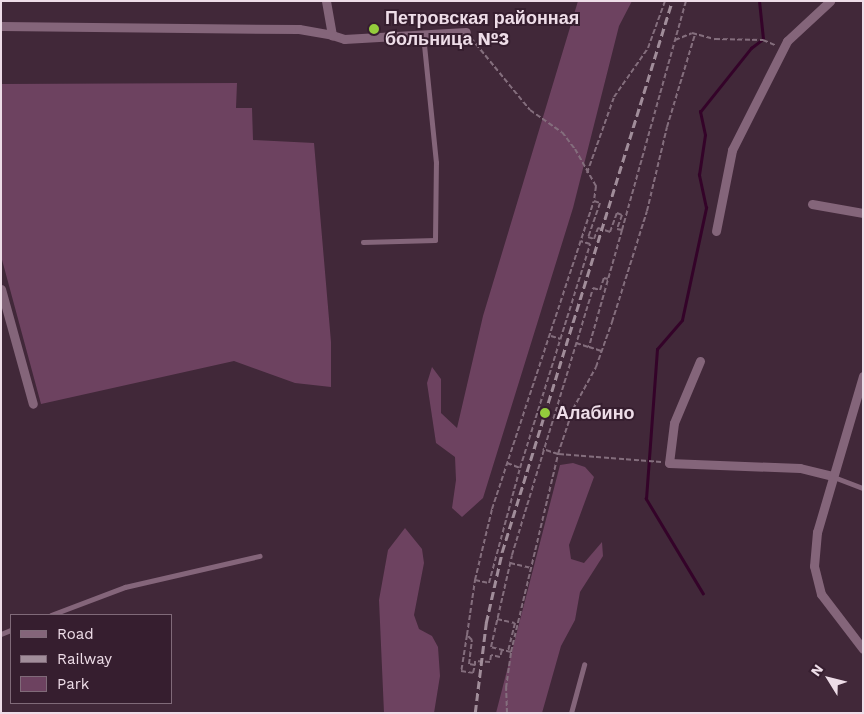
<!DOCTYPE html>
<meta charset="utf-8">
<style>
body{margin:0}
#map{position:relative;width:864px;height:714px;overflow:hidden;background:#412839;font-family:"Work Sans",sans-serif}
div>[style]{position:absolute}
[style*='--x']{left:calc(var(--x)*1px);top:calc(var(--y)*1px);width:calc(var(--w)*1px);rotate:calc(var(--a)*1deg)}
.green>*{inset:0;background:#6d4260}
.stream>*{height:2.5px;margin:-1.25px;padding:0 1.25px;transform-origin:1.25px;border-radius:1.25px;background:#340329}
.path>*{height:2px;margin-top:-1px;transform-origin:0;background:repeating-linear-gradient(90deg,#846e7d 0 5px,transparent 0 7.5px)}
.lane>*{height:4.5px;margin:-2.25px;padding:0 2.25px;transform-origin:2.25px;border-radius:2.25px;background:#84657a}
.street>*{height:9px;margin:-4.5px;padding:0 4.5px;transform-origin:4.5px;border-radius:4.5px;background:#84657a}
.rail>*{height:2.5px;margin-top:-1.25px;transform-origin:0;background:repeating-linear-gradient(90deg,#a18d9a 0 8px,transparent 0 12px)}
.dots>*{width:14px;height:14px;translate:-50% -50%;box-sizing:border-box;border:2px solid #361e2f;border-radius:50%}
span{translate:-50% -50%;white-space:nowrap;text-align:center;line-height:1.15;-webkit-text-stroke:4px #361e2f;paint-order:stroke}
.poi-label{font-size:18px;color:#eedde8;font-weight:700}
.left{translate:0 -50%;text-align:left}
.frame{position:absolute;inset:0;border:2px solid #eedde8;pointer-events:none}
.legend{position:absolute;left:10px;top:614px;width:162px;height:90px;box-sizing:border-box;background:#361e2f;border:1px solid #806a79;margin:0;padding:6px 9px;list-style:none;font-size:15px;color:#eedde8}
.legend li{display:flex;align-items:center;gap:10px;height:25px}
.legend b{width:25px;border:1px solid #806a79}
.north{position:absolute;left:804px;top:654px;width:50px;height:50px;-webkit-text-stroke:4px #361e2f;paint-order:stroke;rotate:306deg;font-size:14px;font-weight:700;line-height:20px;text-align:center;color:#eedde8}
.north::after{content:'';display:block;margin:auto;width:18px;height:22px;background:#eedde8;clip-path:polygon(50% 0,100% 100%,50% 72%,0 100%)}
</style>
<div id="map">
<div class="green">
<i style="clip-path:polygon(578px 1px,632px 1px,619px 26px,573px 208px,483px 498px,462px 517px,452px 508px,456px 480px,455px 457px,436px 443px,427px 383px,432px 367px,441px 379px,441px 413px,457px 428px,483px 316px)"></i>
<i style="clip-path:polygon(237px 83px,236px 108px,252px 108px,253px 140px,314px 143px,331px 342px,331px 387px,295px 383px,234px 361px,41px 404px,1px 256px,1px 84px)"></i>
<i style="clip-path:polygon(573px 463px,585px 467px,594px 477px,569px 545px,571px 559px,584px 563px,602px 542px,603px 556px,580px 592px,575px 620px,561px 646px,542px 713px,496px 713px,560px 465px)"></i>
<i style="clip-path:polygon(405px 528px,422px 549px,424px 563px,414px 615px,419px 629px,432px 636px,438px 647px,440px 676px,434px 713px,384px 713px,379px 600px,388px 550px)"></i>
</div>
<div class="stream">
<i style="--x:703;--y:594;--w:111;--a:-121"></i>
<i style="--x:646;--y:499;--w:150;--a:-85.8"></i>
<i style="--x:657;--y:349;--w:38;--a:-49"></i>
<i style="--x:682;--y:320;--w:115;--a:-77.9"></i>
<i style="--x:706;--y:208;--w:34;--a:-102"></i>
<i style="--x:699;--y:175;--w:40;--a:-81.5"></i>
<i style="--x:705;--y:135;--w:24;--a:-102"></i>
<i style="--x:700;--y:112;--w:82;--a:-51.4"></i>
<i style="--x:751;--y:48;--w:15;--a:-37"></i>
<i style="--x:763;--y:39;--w:38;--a:-96"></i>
</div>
<div class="path">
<i style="--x:471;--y:38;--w:93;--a:50.7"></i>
<i style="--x:530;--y:110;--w:39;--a:35"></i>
<i style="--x:562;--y:132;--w:21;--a:53"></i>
<i style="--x:575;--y:149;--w:43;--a:60.4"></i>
<i style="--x:596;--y:186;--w:15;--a:98"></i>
<i style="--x:594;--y:201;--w:6;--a:18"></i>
<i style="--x:600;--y:203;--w:36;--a:109"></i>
<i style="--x:588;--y:237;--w:6;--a:18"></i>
<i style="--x:594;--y:239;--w:12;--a:-70"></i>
<i style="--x:598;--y:228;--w:13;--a:18"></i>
<i style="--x:610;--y:232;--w:20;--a:-70"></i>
<i style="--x:617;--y:213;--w:5;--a:22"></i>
<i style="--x:622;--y:215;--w:15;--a:110"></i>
<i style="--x:617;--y:229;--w:5;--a:11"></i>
<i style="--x:622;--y:230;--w:122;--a:105.8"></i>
<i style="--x:589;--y:347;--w:13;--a:18"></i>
<i style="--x:675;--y:40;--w:18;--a:-22"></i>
<i style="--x:692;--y:33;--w:24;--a:15"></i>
<i style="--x:715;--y:39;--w:48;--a:1.2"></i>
<i style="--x:763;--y:40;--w:13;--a:23"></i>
<i style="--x:587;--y:173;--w:81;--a:-70.4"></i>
<i style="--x:614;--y:97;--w:60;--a:-55.2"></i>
<i style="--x:648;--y:48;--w:50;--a:-70.1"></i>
<i style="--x:622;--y:230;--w:238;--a:-74.4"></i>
<i style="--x:551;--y:336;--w:10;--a:17"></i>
<i style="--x:576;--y:343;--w:13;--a:18"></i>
<i style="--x:661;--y:462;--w:103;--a:-175.6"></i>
<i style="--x:558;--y:454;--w:47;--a:-71.6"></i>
<i style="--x:573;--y:409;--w:48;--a:-61.3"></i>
<i style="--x:596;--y:367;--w:48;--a:-70.4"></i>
<i style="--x:612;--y:322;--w:116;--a:-72.5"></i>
<i style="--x:647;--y:211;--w:86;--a:-76.6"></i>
<i style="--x:667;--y:127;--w:97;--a:-73.2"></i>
<i style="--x:507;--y:463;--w:14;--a:21"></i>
<i style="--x:510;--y:563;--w:22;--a:13"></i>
<i style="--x:475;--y:580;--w:14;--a:12"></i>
<i style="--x:489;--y:583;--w:119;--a:-74.9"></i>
<i style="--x:520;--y:468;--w:235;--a:-72.6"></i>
<i style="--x:590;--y:244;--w:10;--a:-163"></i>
<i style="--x:497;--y:619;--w:18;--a:13"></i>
<i style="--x:515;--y:623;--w:29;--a:104"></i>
<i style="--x:467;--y:635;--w:36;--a:99"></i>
<i style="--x:461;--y:671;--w:12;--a:9"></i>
<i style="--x:473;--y:673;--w:8;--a:-76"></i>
<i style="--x:502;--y:650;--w:7;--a:106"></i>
<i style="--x:500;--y:657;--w:9;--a:-167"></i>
<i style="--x:491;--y:655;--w:7;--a:98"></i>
<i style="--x:490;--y:662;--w:15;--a:-176"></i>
<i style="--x:475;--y:661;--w:4;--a:90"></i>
<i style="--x:475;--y:665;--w:6;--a:-171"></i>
<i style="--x:469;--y:664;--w:24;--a:-83"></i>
<i style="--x:472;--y:640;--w:7;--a:-135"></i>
<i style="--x:467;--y:635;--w:56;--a:-81.7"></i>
<i style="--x:475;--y:580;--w:73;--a:-76.5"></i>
<i style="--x:492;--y:509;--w:324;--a:-71.7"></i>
<i style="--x:511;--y:652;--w:21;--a:-166"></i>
<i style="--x:491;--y:647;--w:94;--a:-77.1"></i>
<i style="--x:512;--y:555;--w:279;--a:-73.1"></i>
<i style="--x:593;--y:288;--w:7;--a:16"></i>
<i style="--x:600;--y:290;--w:13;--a:-72"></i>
<i style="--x:604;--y:278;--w:4;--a:14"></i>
<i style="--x:507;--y:713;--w:25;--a:-92"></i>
<i style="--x:506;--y:688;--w:36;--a:-82"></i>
<i style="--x:511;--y:652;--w:204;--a:-76.6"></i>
<i style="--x:558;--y:454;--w:16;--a:-162"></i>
</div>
<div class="lane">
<i style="--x:363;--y:242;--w:72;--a:-1.6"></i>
<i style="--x:435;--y:240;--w:77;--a:-89.3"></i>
<i style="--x:436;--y:163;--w:130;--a:-95.8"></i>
<i style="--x:834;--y:477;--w:31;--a:21"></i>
<i style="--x:51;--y:615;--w:79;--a:-20.7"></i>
<i style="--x:125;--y:587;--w:138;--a:-13"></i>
<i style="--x:1;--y:634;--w:11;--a:-22"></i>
<i style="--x:571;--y:713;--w:50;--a:-74.8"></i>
</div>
<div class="street">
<i style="--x:326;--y:1;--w:35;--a:80"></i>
<i style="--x:332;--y:35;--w:13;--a:18"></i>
<i style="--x:344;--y:39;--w:122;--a:-3.3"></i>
<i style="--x:1;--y:26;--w:298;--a:0.6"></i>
<i style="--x:299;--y:29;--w:34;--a:10"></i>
<i style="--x:812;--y:204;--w:52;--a:10"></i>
<i style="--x:716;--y:231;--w:83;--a:-78.8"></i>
<i style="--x:732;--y:150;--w:122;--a:-63.2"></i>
<i style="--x:787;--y:41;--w:59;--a:-42.9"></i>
<i style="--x:1;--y:289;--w:119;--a:74.5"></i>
<i style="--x:700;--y:361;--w:67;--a:112.8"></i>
<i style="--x:674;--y:423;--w:40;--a:97.1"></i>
<i style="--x:669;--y:463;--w:131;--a:2.2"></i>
<i style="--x:800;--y:468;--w:33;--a:14"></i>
<i style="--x:863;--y:376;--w:163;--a:106.4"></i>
<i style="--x:817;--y:532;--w:34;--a:95"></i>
<i style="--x:814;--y:566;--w:29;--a:76"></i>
<i style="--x:821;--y:594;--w:69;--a:52.6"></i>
</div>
<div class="rail">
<i style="--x:475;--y:713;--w:91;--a:-83"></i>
<i style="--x:486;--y:623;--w:73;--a:-77.3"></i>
<i style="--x:502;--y:552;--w:577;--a:-72.85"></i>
</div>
<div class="dots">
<i style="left:374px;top:29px;background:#94cc3c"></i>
<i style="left:545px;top:413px;background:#94cc3c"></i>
</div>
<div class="poi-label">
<span class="left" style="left:385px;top:29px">Петровская районная<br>больница №3</span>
<span class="left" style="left:556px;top:413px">Алабино</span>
</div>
<div class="frame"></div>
<ul class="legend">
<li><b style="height:6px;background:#84657a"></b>Road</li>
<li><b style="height:6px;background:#a18d9a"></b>Railway</li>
<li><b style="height:14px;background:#6d4260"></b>Park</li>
</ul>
<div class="north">N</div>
</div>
